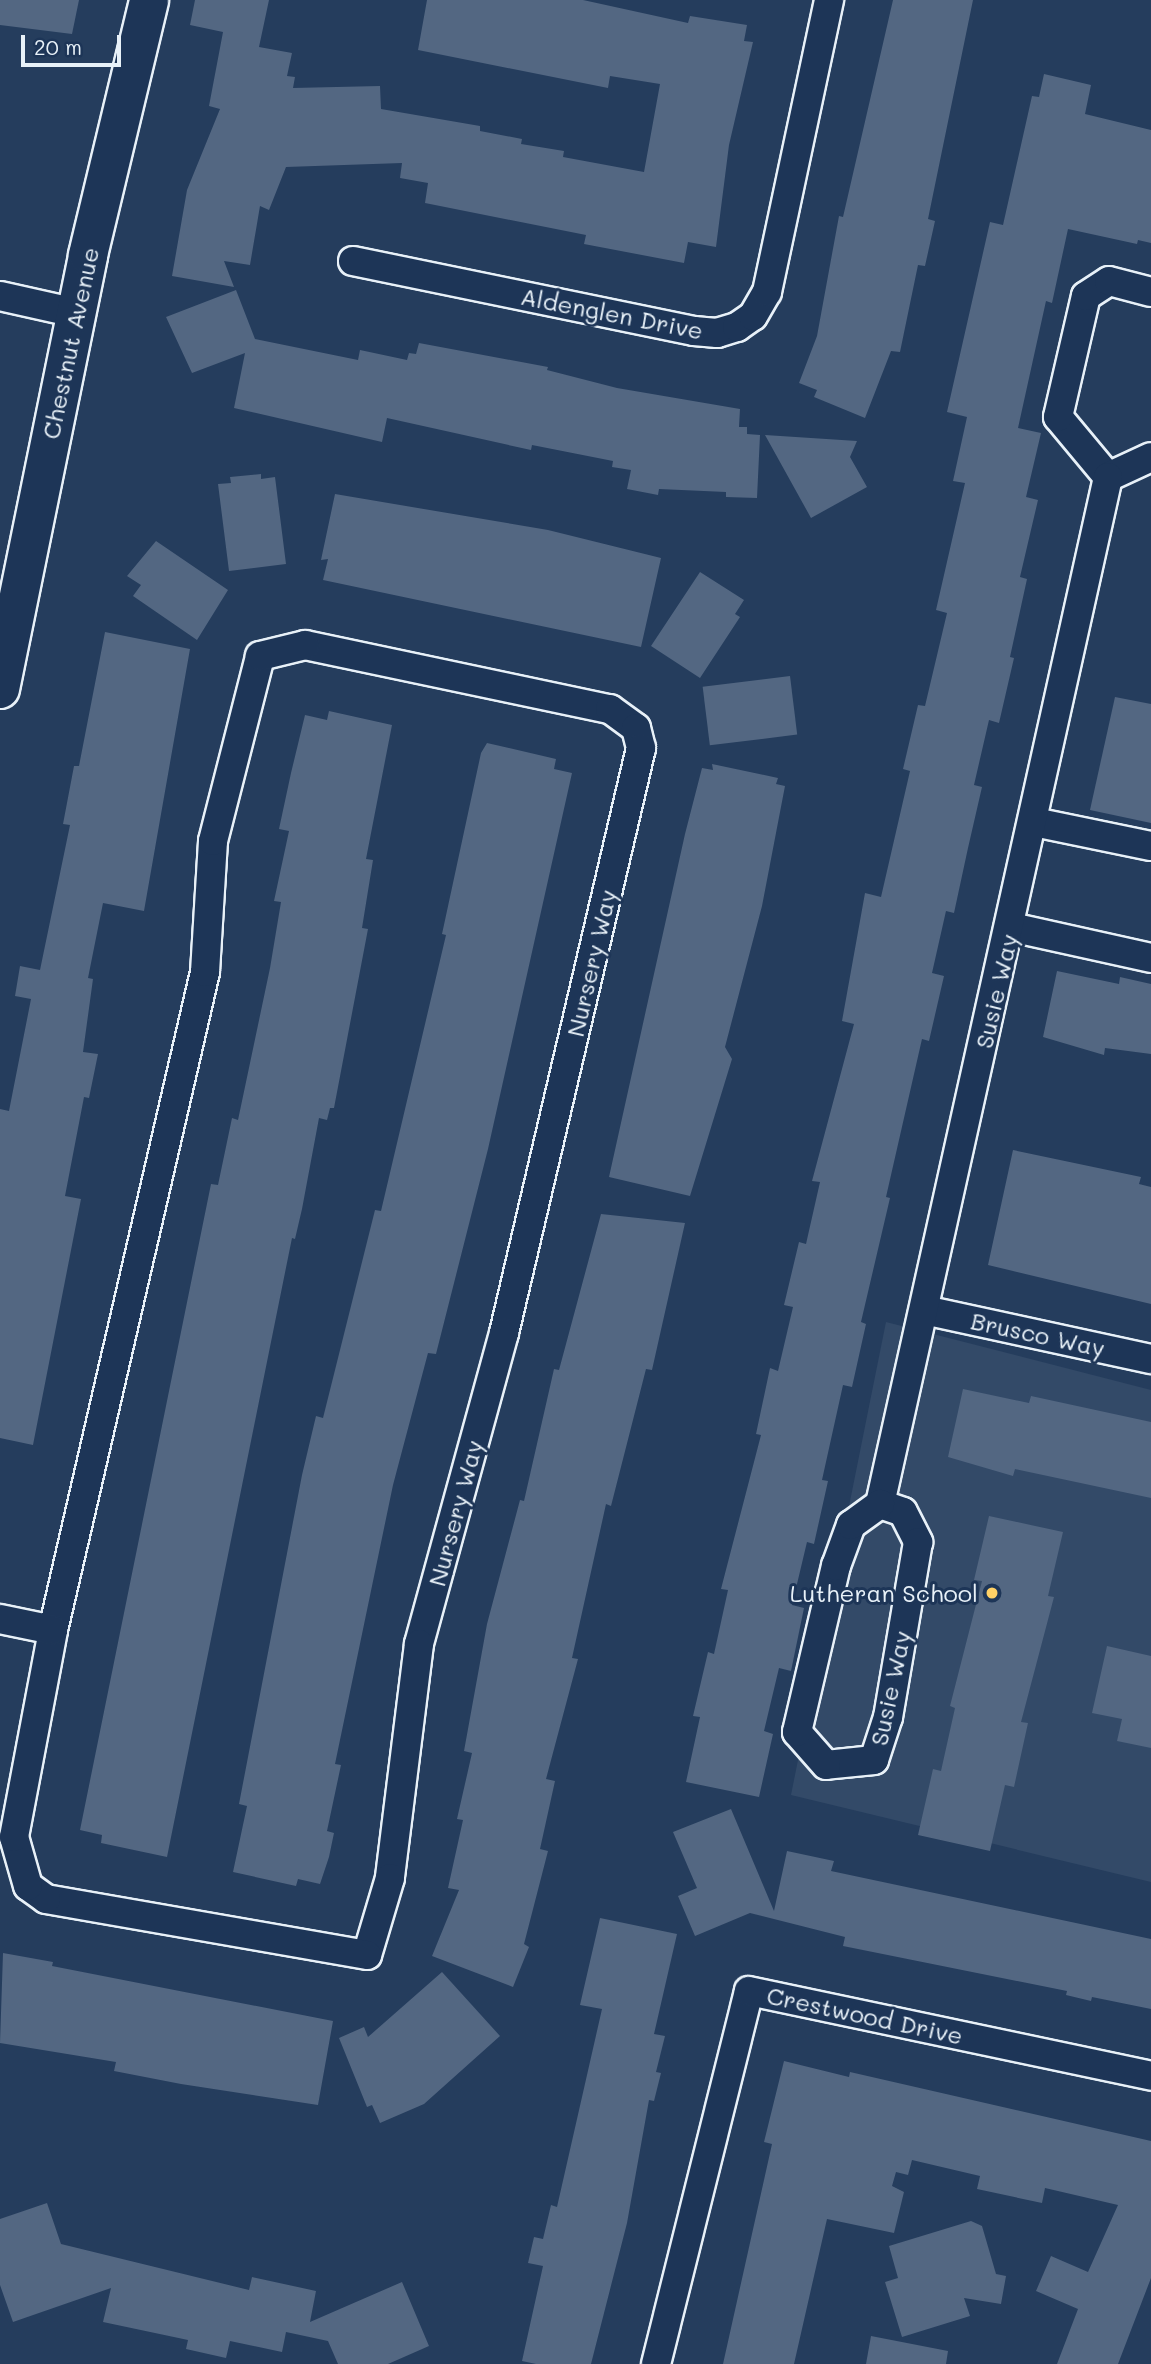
<!DOCTYPE html>
<style>
body{margin:0}
#map{position:relative;width:1151px;height:2364px;overflow:hidden;background:#253d5d;font-family:Mali,sans-serif}
div>[style]{position:absolute}
[style*='--x']{left:calc(var(--x)*1px);top:calc(var(--y)*1px);width:calc(var(--w)*1px);rotate:calc(var(--a)*1deg)}
.built>*{inset:0;background:#334a68}
.building>*{inset:0;background:#536782;transform-origin:0 0}
.roads{filter:drop-shadow(2px 0 #e8f1f8) drop-shadow(-2px 0 #e8f1f8) drop-shadow(0 2px #e8f1f8) drop-shadow(0 -2px #e8f1f8)}
.minor>*{height:28px;margin:-14px;padding:0 14px;transform-origin:14px;border-radius:14px;background:#1d3557}
.secondary>*{height:38px;margin:-19px;padding:0 19px;transform-origin:19px;border-radius:19px;background:#1d3557}
.dots>*{width:19px;height:19px;translate:-50% -50%;box-sizing:border-box;border:4px solid #1d3557;border-radius:50%}
span{translate:-50% -50%;white-space:nowrap;text-align:center;line-height:1.15;-webkit-text-stroke:6px #1d3557;paint-order:stroke}
.street-label{font-size:24px;color:#e8f1f8}
.poi-label{font-size:24px;color:#e8f1f8}
.right{translate:-100% -50%;text-align:right}
.scale{position:absolute;left:21px;top:35px;width:100px;height:32px;box-sizing:border-box;border:4px solid #e8f1f8;border-top:0;padding-left:9px;font-size:21px;line-height:24px;white-space:nowrap;color:#e8f1f8;-webkit-text-stroke:5px #1d3557;paint-order:stroke}
</style>
<div id="map">
<div class="built">
<i style="clip-path:polygon(886px 1322px,1151px 1390px,1151px 1882px,791px 1795px)"></i>
</div>
<div class="building">
<i style="clip-path:polygon(0 0,79px 0,72px 34px,0 25px)"></i>
<i style="clip-path:polygon(195px 0,269px 0,259px 47px,292px 53px,287px 76px,295px 77px,293px 88px,380px 86px,381px 109px,480px 126px,480px 131px,522px 139px,521px 144px,564px 151px,563px 157px,644px 172px,660px 84px,610px 76px,608px 88px,418px 50px,427px 0,583px 0,688px 23px,690px 16px,747px 25px,744px 41px,753px 42px,729px 145px,716px 247px,688px 242px,684px 263px,584px 244px,586px 235px,425px 203px,428px 183px,400px 178px,402px 163px,286px 167px,269px 210px,260px 206px,250px 265px,224px 261px,234px 287px,172px 276px,187px 190px,220px 109px,209px 106px,223px 32px,190px 25px)"></i>
<i style="clip-path:polygon(893px 0,973px 0,928px 219px,935px 221px,925px 266px,918px 265px,900px 352px,891px 351px,865px 418px,814px 397px,817px 390px,799px 383px,817px 336px,839px 216px,843px 217px)"></i>
<i style="clip-path:polygon(1044px 74px,1091px 85px,1085px 114px,1151px 130px,1151px 243px,1138px 240px,1137px 244px,1068px 229px,1052px 303px,1046px 301px,1018px 428px,1041px 433px,1026px 497px,1038px 500px,1020px 577px,1027px 579px,1010px 657px,1014px 658px,999px 723px,989px 720px,974px 785px,982px 787px,968px 848px,954px 913px,946px 911px,932px 973px,944px 976px,929px 1041px,922px 1039px,886px 1197px,890px 1198px,861px 1322px,866px 1324px,852px 1387px,843px 1385px,822px 1480px,828px 1481px,814px 1544px,807px 1542px,792px 1605px,804px 1608px,791px 1671px,779px 1668px,764px 1731px,773px 1734px,759px 1797px,686px 1782px,700px 1717px,693px 1716px,708px 1652px,714px 1654px,728px 1590px,721px 1589px,761px 1435px,756px 1434px,770px 1368px,778px 1371px,793px 1307px,784px 1305px,799px 1242px,806px 1244px,820px 1182px,812px 1181px,854px 1024px,842px 1021px,865px 893px,881px 897px,910px 771px,903px 769px,918px 705px,925px 706px,947px 613px,936px 610px,965px 483px,953px 481px,967px 417px,947px 412px,990px 222px,1003px 225px,1032px 96px,1039px 97px)"></i>
<i style="clip-path:polygon(236px 290px,255px 339px,358px 360px,360px 350px,407px 360px,409px 353px,416px 354px,419px 343px,548px 367px,547px 370px,617px 388px,740px 409px,739px 427px,747px 427px,747px 434px,760px 435px,757px 498px,726px 497px,726px 492px,659px 489px,658px 495px,627px 489px,631px 470px,612px 467px,613px 461px,532px 445px,531px 450px,387px 418px,382px 442px,234px 408px,245px 353px,192px 373px,166px 317px)"></i>
<i style="clip-path:polygon(765px 435px,857px 441px,850px 457px,867px 487px,811px 518px)"></i>
<i style="clip-path:polygon(261px 474px,261px 479px,275px 477px,286px 564px,229px 571px,218px 484px,231px 483px,230px 477px)"></i>
<i style="clip-path:polygon(335px 494px,548px 530px,661px 558px,641px 647px,323px 580px,328px 559px,321px 560px)"></i>
<i style="clip-path:polygon(156px 541px,228px 590px,197px 640px,133px 596px,141px 585px,127px 576px)"></i>
<i style="clip-path:polygon(700px 572px,744px 600px,735px 614px,740px 617px,700px 678px,651px 646px)"></i>
<i style="clip-path:polygon(105px 632px,190px 649px,144px 911px,103px 903px,88px 978px,93px 979px,83px 1052px,98px 1054px,89px 1098px,84px 1097px,65px 1196px,81px 1199px,33px 1445px,0 1438px,0 1109px,9px 1111px,31px 999px,15px 996px,20px 966px,40px 970px,70px 825px,63px 824px,74px 766px,79px 766px)"></i>
<i style="left:790px;top:676px;width:59px;height:88px;rotate:83deg"></i>
<i style="clip-path:polygon(1115px 697px,1151px 704px,1151px 823px,1090px 810px)"></i>
<i style="clip-path:polygon(329px 711px,392px 725px,366px 859px,373px 860px,362px 928px,368px 929px,334px 1108px,330px 1108px,327px 1120px,319px 1118px,302px 1209px,295px 1239px,292px 1238px,167px 1857px,101px 1843px,102px 1835px,80px 1830px,211px 1184px,218px 1185px,232px 1118px,238px 1120px,270px 968px,281px 902px,274px 901px,289px 831px,279px 829px,291px 773px,305px 715px,327px 720px)"></i>
<i style="clip-path:polygon(487px 743px,556px 759px,554px 769px,572px 773px,488px 1149px,436px 1354px,428px 1353px,393px 1485px,335px 1764px,341px 1765px,327px 1831px,334px 1833px,329px 1857px,320px 1884px,298px 1879px,296px 1886px,233px 1872px,247px 1806px,239px 1804px,302px 1475px,316px 1416px,323px 1418px,375px 1210px,381px 1211px,446px 935px,442px 934px,481px 753px)"></i>
<i style="clip-path:polygon(712px 764px,778px 778px,776px 784px,785px 786px,762px 906px,725px 1047px,732px 1059px,690px 1196px,609px 1177px,685px 834px,702px 768px,713px 770px)"></i>
<i style="clip-path:polygon(1057px 971px,1119px 984px,1120px 977px,1151px 984px,1151px 1054px,1105px 1048px,1104px 1055px,1043px 1037px)"></i>
<i style="clip-path:polygon(1013px 1150px,1141px 1177px,1139px 1184px,1151px 1187px,1151px 1304px,988px 1265px)"></i>
<i style="clip-path:polygon(601px 1214px,685px 1223px,652px 1370px,646px 1369px,611px 1506px,606px 1504px,572px 1658px,578px 1659px,546px 1779px,555px 1781px,540px 1849px,548px 1851px,524px 1944px,529px 1947px,513px 1987px,432px 1956px,459px 1890px,448px 1888px,463px 1820px,457px 1819px,472px 1753px,464px 1751px,487px 1624px,520px 1500px,524px 1501px,554px 1369px,559px 1370px)"></i>
<i style="clip-path:polygon(963px 1389px,1029px 1403px,1031px 1396px,1151px 1422px,1151px 1498px,1015px 1469px,1013px 1476px,948px 1457px)"></i>
<i style="clip-path:polygon(989px 1516px,1063px 1532px,1048px 1596px,1054px 1597px,1021px 1722px,1028px 1723px,1014px 1787px,1005px 1785px,990px 1851px,918px 1835px,933px 1769px,941px 1771px,955px 1708px,950px 1706px,982px 1581px,974px 1580px)"></i>
<i style="clip-path:polygon(1107px 1646px,1151px 1656px,1151px 1748px,1117px 1741px,1122px 1719px,1092px 1713px)"></i>
<i style="clip-path:polygon(731px 1809px,774px 1911px,787px 1851px,834px 1861px,831px 1871px,1151px 1939px,1151px 2009px,1092px 1997px,1091px 2001px,1066px 1995px,1067px 1991px,843px 1946px,845px 1937px,750px 1913px,695px 1936px,678px 1896px,697px 1888px,673px 1832px)"></i>
<i style="clip-path:polygon(600px 1918px,677px 1934px,654px 2034px,665px 2036px,656px 2072px,661px 2073px,654px 2101px,649px 2100px,627px 2223px,591px 2364px,536px 2364px,522px 2361px,543px 2266px,528px 2263px,534px 2237px,543px 2239px,551px 2205px,557px 2207px,602px 2009px,580px 2005px)"></i>
<i style="clip-path:polygon(3px 1953px,53px 1962px,52px 1966px,333px 2021px,318px 2105px,181px 2084px,114px 2071px,116px 2062px,0 2043px)"></i>
<i style="clip-path:polygon(442px 1972px,500px 2036px,424px 2104px,380px 2123px,372px 2105px,367px 2107px,339px 2038px,364px 2027px,368px 2037px)"></i>
<i style="clip-path:polygon(784px 2061px,849px 2077px,850px 2072px,1151px 2141px,1151px 2278px,1118px 2364px,1057px 2364px,1078px 2309px,1036px 2291px,1051px 2256px,1088px 2272px,1118px 2205px,1045px 2188px,1042px 2203px,977px 2189px,980px 2176px,912px 2160px,908px 2175px,896px 2172px,892px 2186px,904px 2192px,894px 2233px,827px 2219px,794px 2364px,723px 2364px,772px 2144px,764px 2142px)"></i>
<i style="clip-path:polygon(47px 2203px,61px 2244px,249px 2290px,252px 2277px,316px 2291px,310px 2322px,402px 2282px,429px 2346px,388px 2364px,338px 2364px,328px 2341px,286px 2332px,282px 2352px,230px 2341px,226px 2358px,186px 2349px,188px 2340px,103px 2322px,111px 2288px,13px 2322px,0 2285px,0 2219px)"></i>
<i style="clip-path:polygon(971px 2221px,982px 2226px,996px 2274px,1006px 2276px,1001px 2304px,964px 2298px,970px 2316px,902px 2337px,885px 2282px,898px 2278px,889px 2246px)"></i>
<i style="clip-path:polygon(871px 2336px,948px 2351px,946px 2364px,866px 2364px)"></i>
</div>
<div class="roads">
<div class="minor">
<i style="--x:353;--y:261;--w:348;--a:11.6"></i>
<i style="--x:694;--y:331;--w:23;--a:5"></i>
<i style="--x:717;--y:333;--w:21;--a:-17"></i>
<i style="--x:737;--y:327;--w:19;--a:-35"></i>
<i style="--x:753;--y:316;--w:28;--a:-60"></i>
<i style="--x:767;--y:292;--w:299;--a:-78"></i>
<i style="--x:0;--y:296;--w:78;--a:12.6"></i>
<i style="--x:1108;--y:477;--w:78;--a:-129.8"></i>
<i style="--x:1058;--y:417;--w:124;--a:-77"></i>
<i style="--x:1086;--y:296;--w:27;--a:-33"></i>
<i style="--x:1109;--y:281;--w:43;--a:14.7"></i>
<i style="--x:1108;--y:477;--w:47;--a:-24.9"></i>
<i style="--x:305;--y:645;--w:312;--a:11.9"></i>
<i style="--x:610;--y:709;--w:32;--a:36"></i>
<i style="--x:636;--y:728;--w:21;--a:76"></i>
<i style="--x:641;--y:748;--w:601;--a:103.18"></i>
<i style="--x:504;--y:1333;--w:322;--a:105.3"></i>
<i style="--x:419;--y:1644;--w:236;--a:97.1"></i>
<i style="--x:390;--y:1878;--w:80;--a:106.6"></i>
<i style="--x:367;--y:1955;--w:326;--a:-170.1"></i>
<i style="--x:46;--y:1899;--w:22;--a:-144"></i>
<i style="--x:28;--y:1886;--w:51;--a:-105.9"></i>
<i style="--x:14;--y:1837;--w:211;--a:-79.3"></i>
<i style="--x:53;--y:1630;--w:675;--a:-76.99"></i>
<i style="--x:205;--y:972;--w:131;--a:-86.5"></i>
<i style="--x:213;--y:841;--w:191;--a:-75.7"></i>
<i style="--x:260;--y:656;--w:46;--a:-13.7"></i>
<i style="--x:1034;--y:822;--w:119;--a:11.6"></i>
<i style="--x:1011;--y:927;--w:143;--a:12.5"></i>
<i style="--x:924;--y:1310;--w:232;--a:12.2"></i>
<i style="--x:880;--y:1504;--w:1052;--a:-77.48"></i>
<i style="--x:880;--y:1504;--w:24;--a:19"></i>
<i style="--x:903;--y:1512;--w:34;--a:63"></i>
<i style="--x:918;--y:1542;--w:178;--a:99.7"></i>
<i style="--x:888;--y:1717;--w:45;--a:108"></i>
<i style="--x:874;--y:1760;--w:48;--a:174.1"></i>
<i style="--x:826;--y:1765;--w:44;--a:-131.3"></i>
<i style="--x:797;--y:1732;--w:171;--a:-76.8"></i>
<i style="--x:836;--y:1566;--w:44;--a:-69.9"></i>
<i style="--x:851;--y:1525;--w:36;--a:-36"></i>
<i style="--x:0;--y:1619;--w:54;--a:11.7"></i>
<i style="--x:656;--y:2364;--w:384;--a:-76"></i>
<i style="--x:749;--y:1991;--w:411;--a:11.9"></i>
</div>
<div class="secondary">
<i style="--x:0;--y:689;--w:443;--a:-78.5"></i>
<i style="--x:88;--y:255;--w:262;--a:-76.5"></i>
</div>
</div>
<div class="dots">
<i style="left:992px;top:1593px;background:#ffd166"></i>
</div>
<div class="street-label">
<span style="left:612px;top:313px;rotate:11deg">Aldenglen Drive</span>
<span style="left:70px;top:343px;rotate:-78deg">Chestnut Avenue</span>
<span style="left:591px;top:963px;rotate:-77deg">Nursery Way</span>
<span style="left:996px;top:991px;rotate:-77deg">Susie Way</span>
<span style="left:1038px;top:1334px;rotate:12deg">Brusco Way</span>
<span style="left:455px;top:1513px;rotate:-75deg">Nursery Way</span>
<span style="left:890px;top:1688px;rotate:-78deg">Susie Way</span>
<span style="left:865px;top:2015px;rotate:12deg">Crestwood Drive</span>
</div>
<div class="poi-label">
<span class="right" style="left:978px;top:1593px">Lutheran School</span>
</div>
<div class="scale">20 m</div>
</div>
